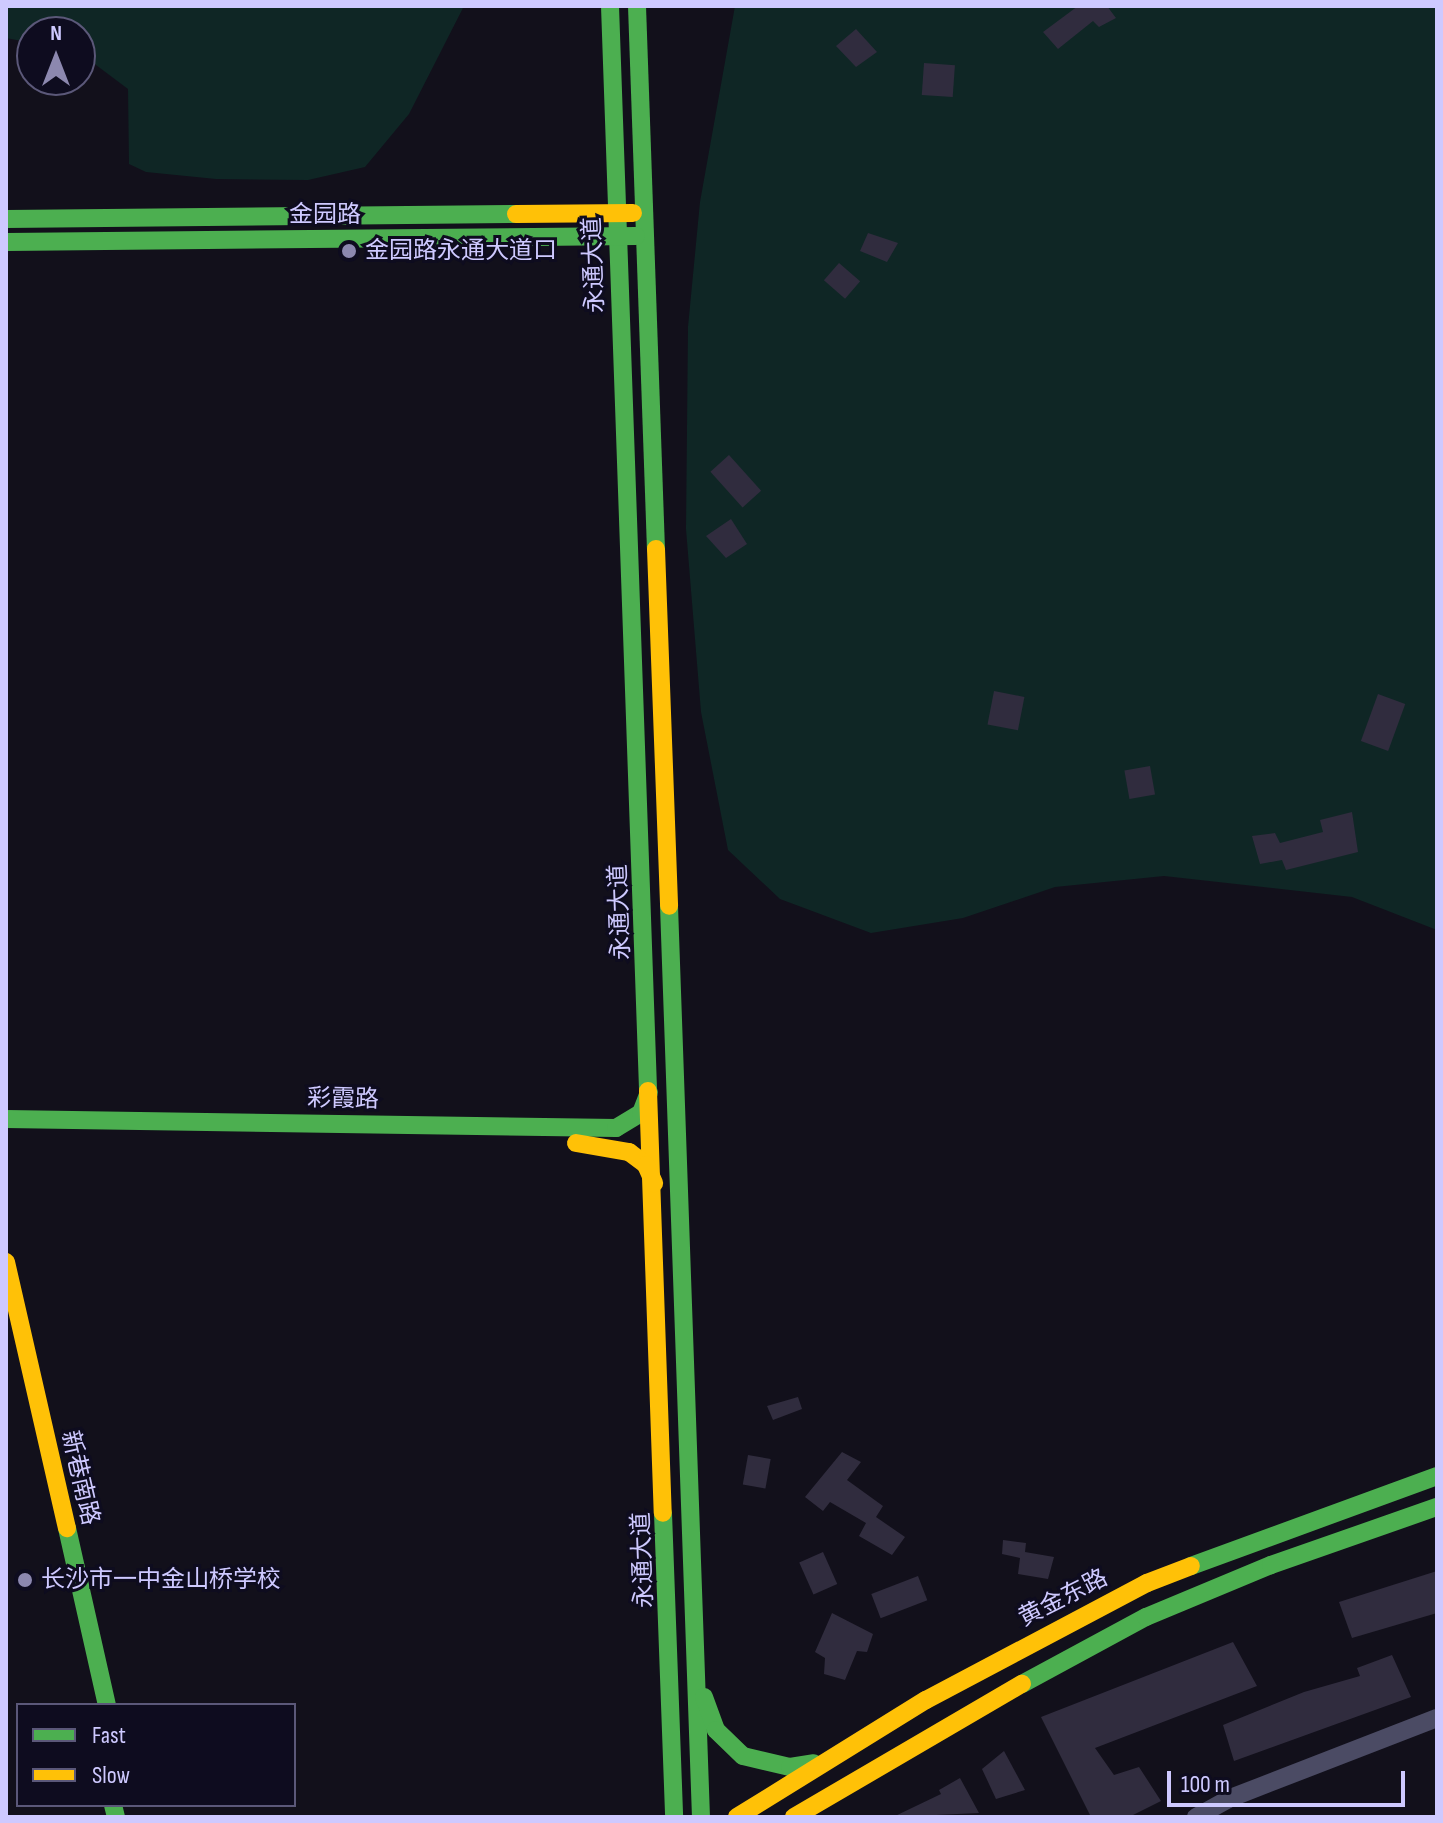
<!DOCTYPE html>
<meta charset="utf-8">
<style>
body{margin:0}
#map{position:relative;width:1443px;height:1823px;overflow:hidden;background:#12101b;font-family:"Sofia Sans Condensed","Noto Sans SC",sans-serif}
div>[style]{position:absolute}
[style*='--x']{left:calc(var(--x)*1px);top:calc(var(--y)*1px);width:calc(var(--w)*1px);rotate:calc(var(--a)*1deg)}
.green>*{inset:0;background:#0f2625}
.building>*{inset:0;background:#302c3e;transform-origin:0 0}
.street>*{height:18px;margin:-9px;padding:0 9px;transform-origin:9px;border-radius:9px;background:#4b4b64}
.fast>*{height:18px;margin:-9px;padding:0 9px;transform-origin:9px;border-radius:9px;background:#4caf50}
.slow>*{height:18px;margin:-9px;padding:0 9px;transform-origin:9px;border-radius:9px;background:#ffc107}
.dots>*{width:22px;height:22px;translate:-50% -50%;box-sizing:border-box;border:4px solid #0e0c1f;border-radius:50%}
span{translate:-50% -50%;white-space:nowrap;text-align:center;line-height:1.15;-webkit-text-stroke:6px #0e0c1f;paint-order:stroke}
.street-label{font-size:24px;color:#cec9ff}
.poi-label{font-size:24px;color:#cec9ff}
.left{translate:0 -50%;text-align:left}
.frame{position:absolute;inset:0;border:8px solid #cec9ff;pointer-events:none}
.legend{position:absolute;left:16px;top:1703px;width:280px;height:104px;box-sizing:border-box;background:#0e0c1f;border:2px solid #5b5879;margin:0;padding:10px 14px;list-style:none;font-size:24px;color:#cec9ff}
.legend li{display:flex;align-items:center;gap:16px;height:40px}
.legend b{width:40px;border:2px solid #5b5879}
.north{position:absolute;left:16px;top:16px;width:80px;height:80px;box-sizing:border-box;background:#0e0c1f;border:2px solid #5b5879;border-radius:50%;rotate:0deg;font-size:22px;font-weight:700;line-height:32px;text-align:center;color:#cec9ff}
.north::after{content:'';display:block;margin:auto;width:28px;height:36px;background:#8c88af;clip-path:polygon(50% 0,100% 100%,50% 72%,0 100%)}
.scale{position:absolute;left:1167px;top:1771px;width:238px;height:36px;box-sizing:border-box;border:4px solid #cec9ff;border-top:0;padding-left:10px;font-size:24px;line-height:28px;white-space:nowrap;color:#cec9ff;-webkit-text-stroke:6px #0e0c1f;paint-order:stroke}
</style>
<div id="map">
<div class="green">
<i style="clip-path:polygon(6px 6px,464px 6px,409px 114px,365px 167px,308px 180px,216px 179px,146px 172px,129px 164px,128px 89px,80px 53px,80px 32px,32px 32px,32px 43px,6px 38px)"></i>
<i style="clip-path:polygon(735px 6px,1437px 6px,1437px 930px,1352px 897px,1164px 876px,1055px 887px,963px 918px,871px 933px,780px 899px,728px 850px,701px 712px,686px 529px,688px 327px,700px 202px)"></i>
</div>
<div class="building">
<i style="clip-path:polygon(1078px 6px,1107px 6px,1116px 18px,1099px 27px,1093px 21px,1058px 49px,1043px 32px)"></i>
<i style="clip-path:polygon(856px 29px,877px 52px,856px 67px,836px 46px)"></i>
<i style="left:924px;top:63px;width:31px;height:32px;rotate:4deg"></i>
<i style="clip-path:polygon(868px 233px,898px 243px,887px 262px,860px 251px)"></i>
<i style="left:839px;top:263px;width:28px;height:23px;rotate:41deg"></i>
<i style="left:729px;top:455px;width:48px;height:25px;rotate:48deg"></i>
<i style="clip-path:polygon(731px 519px,747px 544px,726px 558px,706px 536px)"></i>
<i style="left:994px;top:691px;width:31px;height:34px;rotate:11deg"></i>
<i style="left:1378px;top:694px;width:29px;height:50px;rotate:20deg"></i>
<i style="left:1150px;top:766px;width:29px;height:26px;rotate:80deg"></i>
<i style="clip-path:polygon(1352px 812px,1358px 852px,1286px 870px,1282px 860px,1260px 864px,1252px 836px,1275px 833px,1280px 843px,1323px 832px,1320px 820px)"></i>
<i style="clip-path:polygon(798px 1397px,802px 1409px,773px 1420px,767px 1406px)"></i>
<i style="clip-path:polygon(842px 1452px,861px 1462px,847px 1480px,883px 1506px,876px 1517px,905px 1537px,892px 1555px,859px 1536px,866px 1523px,830px 1502px,823px 1511px,805px 1497px)"></i>
<i style="left:748px;top:1455px;width:23px;height:30px;rotate:10deg"></i>
<i style="clip-path:polygon(1003px 1540px,1026px 1543px,1025px 1552px,1054px 1557px,1048px 1579px,1018px 1574px,1020px 1558px,1002px 1554px)"></i>
<i style="left:823px;top:1552px;width:35px;height:26px;rotate:66deg"></i>
<i style="clip-path:polygon(1437px 1571px,1437px 1613px,1352px 1638px,1339px 1602px)"></i>
<i style="left:918px;top:1576px;width:26px;height:50px;rotate:69deg"></i>
<i style="clip-path:polygon(832px 1613px,873px 1634px,867px 1652px,857px 1651px,845px 1680px,824px 1674px,825px 1658px,815px 1652px)"></i>
<i style="clip-path:polygon(1233px 1642px,1257px 1686px,1095px 1748px,1114px 1775px,1139px 1767px,1161px 1801px,1129px 1817px,1091px 1817px,1041px 1717px)"></i>
<i style="clip-path:polygon(1392px 1655px,1411px 1697px,1234px 1761px,1223px 1725px,1304px 1692px,1360px 1676px,1357px 1668px)"></i>
<i style="clip-path:polygon(1004px 1751px,1025px 1790px,996px 1799px,982px 1769px)"></i>
<i style="clip-path:polygon(960px 1778px,979px 1813px,893px 1817px,941px 1794px,939px 1790px)"></i>
</div>
<div class="street">
<i style="--x:1196;--y:1817;--w:37;--a:-29"></i>
<i style="--x:1228;--y:1799;--w:224;--a:-21.2"></i>
</div>
<div class="fast">
<i style="--x:610;--y:6;--w:1086;--a:87.99"></i>
<i style="--x:637;--y:6;--w:543;--a:88"></i>
<i style="--x:6;--y:219;--w:510;--a:-0.56"></i>
<i style="--x:6;--y:242;--w:630;--a:-0.55"></i>
<i style="--x:669;--y:906;--w:912;--a:87.99"></i>
<i style="--x:6;--y:1119;--w:610;--a:0.85"></i>
<i style="--x:616;--y:1128;--w:29;--a:-31"></i>
<i style="--x:641;--y:1113;--w:22;--a:-69"></i>
<i style="--x:663;--y:1513;--w:304;--a:87.9"></i>
<i style="--x:67;--y:1528;--w:181;--a:77.3"></i>
<i style="--x:1191;--y:1566;--w:262;--a:-20.1"></i>
<i style="--x:1022;--y:1684;--w:141;--a:-28.4"></i>
<i style="--x:1146;--y:1617;--w:135;--a:-22.6"></i>
<i style="--x:1271;--y:1565;--w:176;--a:-19.3"></i>
<i style="--x:704;--y:1697;--w:35;--a:70"></i>
<i style="--x:716;--y:1730;--w:37;--a:44"></i>
<i style="--x:743;--y:1756;--w:48;--a:13.2"></i>
<i style="--x:790;--y:1767;--w:24;--a:-9"></i>
<i style="--x:113;--y:1805;--w:12;--a:76"></i>
</div>
<div class="slow">
<i style="--x:516;--y:214;--w:117;--a:-0.5"></i>
<i style="--x:656;--y:549;--w:357;--a:87.9"></i>
<i style="--x:648;--y:1091;--w:422;--a:88"></i>
<i style="--x:576;--y:1143;--w:54;--a:9.6"></i>
<i style="--x:629;--y:1152;--w:21;--a:37"></i>
<i style="--x:646;--y:1165;--w:20;--a:66"></i>
<i style="--x:6;--y:1262;--w:273;--a:77.1"></i>
<i style="--x:737;--y:1817;--w:222;--a:-31.8"></i>
<i style="--x:926;--y:1700;--w:250;--a:-27.9"></i>
<i style="--x:1147;--y:1583;--w:47;--a:-21.1"></i>
<i style="--x:794;--y:1817;--w:264;--a:-30.3"></i>
</div>
<div class="dots">
<i style="left:349px;top:251px;background:#8c88af"></i>
<i style="left:25px;top:1580px;background:#8c88af"></i>
</div>
<div class="street-label">
<span style="left:325px;top:215px">金园路</span>
<span style="left:594px;top:265px;rotate:-92deg">永通大道</span>
<span style="left:620px;top:912px;rotate:-92deg">永通大道</span>
<span style="left:343px;top:1099px;rotate:1deg">彩霞路</span>
<span style="left:80px;top:1478px;rotate:77deg">新巷南路</span>
<span style="left:643px;top:1560px;rotate:-92deg">永通大道</span>
<span style="left:1063px;top:1598px;rotate:-27deg">黄金东路</span>
</div>
<div class="poi-label">
<span class="left" style="left:365px;top:251px">金园路永通大道口</span>
<span class="left" style="left:41px;top:1580px">长沙市一中金山桥学校</span>
</div>
<div class="frame"></div>
<ul class="legend">
<li><b style="height:10px;background:#4caf50"></b>Fast</li>
<li><b style="height:10px;background:#ffc107"></b>Slow</li>
</ul>
<div class="north">N</div>
<div class="scale">100 m</div>
</div>
